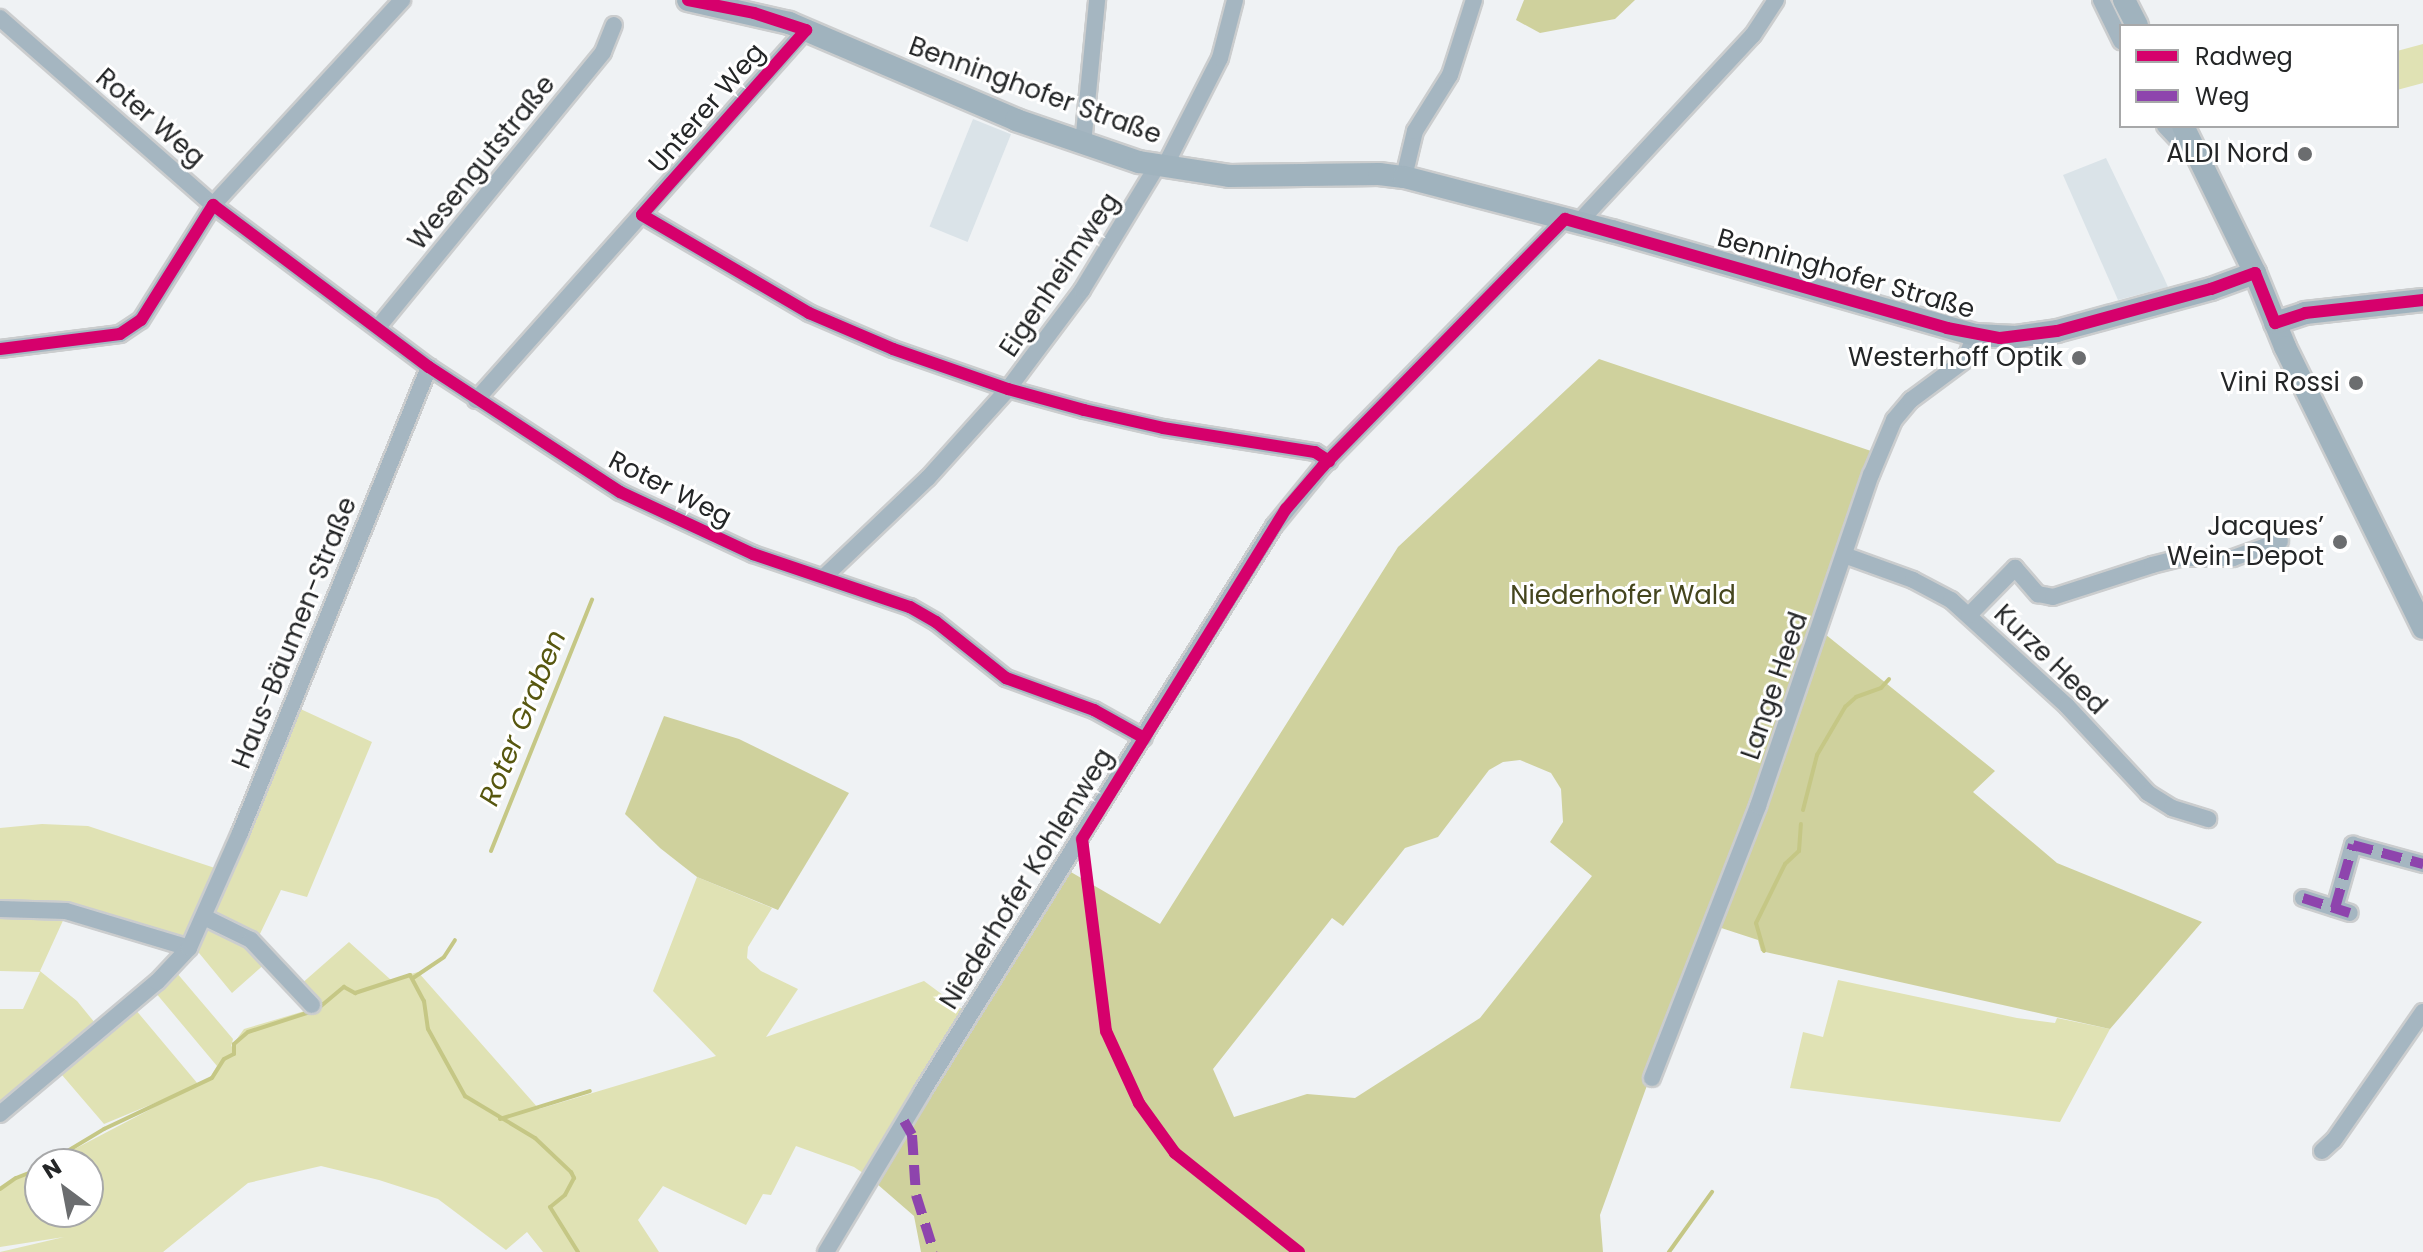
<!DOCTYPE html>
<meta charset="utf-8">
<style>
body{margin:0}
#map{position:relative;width:2423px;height:1252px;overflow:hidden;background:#eff2f4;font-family:Poppins,sans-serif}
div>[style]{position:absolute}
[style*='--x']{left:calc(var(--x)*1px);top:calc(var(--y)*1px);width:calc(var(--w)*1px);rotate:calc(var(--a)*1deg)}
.built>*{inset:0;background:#dae3e8;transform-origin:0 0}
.green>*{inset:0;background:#e0e2b4}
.forest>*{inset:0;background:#cfd19d}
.stream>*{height:4px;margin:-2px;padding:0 2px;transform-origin:2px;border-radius:2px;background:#c5c785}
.roads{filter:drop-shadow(2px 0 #cbcdce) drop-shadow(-2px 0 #cbcdce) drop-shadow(0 2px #cbcdce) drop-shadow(0 -2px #cbcdce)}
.minor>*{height:16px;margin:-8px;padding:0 8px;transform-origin:8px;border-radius:8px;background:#a5b6c1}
.secondary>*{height:22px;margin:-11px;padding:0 11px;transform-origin:11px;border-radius:11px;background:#a0b3be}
.quiet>*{height:10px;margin-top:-5px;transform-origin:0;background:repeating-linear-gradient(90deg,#8e44ad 0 20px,transparent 0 30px)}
.cycleway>*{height:12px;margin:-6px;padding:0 6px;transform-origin:6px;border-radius:6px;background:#d6006c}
.dots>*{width:22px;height:22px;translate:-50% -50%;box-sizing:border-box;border:4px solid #fff;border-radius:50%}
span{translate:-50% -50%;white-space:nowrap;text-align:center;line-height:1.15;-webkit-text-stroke:6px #fff;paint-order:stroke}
.street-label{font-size:26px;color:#242627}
.poi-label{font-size:26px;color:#242627}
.right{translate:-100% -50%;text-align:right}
.park-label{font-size:26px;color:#44451d}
.water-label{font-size:28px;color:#57570f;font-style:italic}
.legend{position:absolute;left:2119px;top:24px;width:280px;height:104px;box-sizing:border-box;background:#fff;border:2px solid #a7a8a9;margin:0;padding:10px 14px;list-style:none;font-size:24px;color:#242627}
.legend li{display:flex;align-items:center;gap:16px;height:40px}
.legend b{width:40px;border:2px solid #a7a8a9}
.north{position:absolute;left:24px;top:1148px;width:80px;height:80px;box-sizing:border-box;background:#fff;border:2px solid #a7a8a9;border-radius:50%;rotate:328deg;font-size:22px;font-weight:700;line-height:32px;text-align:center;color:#242627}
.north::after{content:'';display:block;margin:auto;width:28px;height:36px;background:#6b6d6f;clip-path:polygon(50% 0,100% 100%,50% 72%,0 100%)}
</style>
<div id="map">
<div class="built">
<i style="left:973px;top:119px;width:41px;height:116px;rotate:22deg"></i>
<i style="clip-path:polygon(2106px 158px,2164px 278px,2168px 287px,2118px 300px,2063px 175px)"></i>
</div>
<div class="green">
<i style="clip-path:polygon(2423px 44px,2423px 83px,2397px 90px,2397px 51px)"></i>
<i style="clip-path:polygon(294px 706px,372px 742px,307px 897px,281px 890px,258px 938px,268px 961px,232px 993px,185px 936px,174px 940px,66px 914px,40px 971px,77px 1001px,104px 1034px,135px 1009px,198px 1084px,209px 1079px,217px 1066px,155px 992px,176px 972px,233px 1039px,231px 1047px,244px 1029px,308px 1010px,300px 985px,349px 942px,391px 980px,418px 972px,539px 1109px,716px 1056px,653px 991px,697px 877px,772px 908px,748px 947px,747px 958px,761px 971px,798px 989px,766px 1037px,924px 981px,970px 1015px,869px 1177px,854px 1167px,796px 1146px,771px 1195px,763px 1194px,746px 1225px,663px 1186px,638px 1220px,659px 1252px,543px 1252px,527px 1232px,506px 1250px,438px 1199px,379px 1180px,321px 1166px,248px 1183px,163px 1252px,0 1252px,64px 1237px,0 1247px,0 1188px,40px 1167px,40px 1212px,88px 1212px,88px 1164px,46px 1164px,191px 1088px,104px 1124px,50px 1061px,0 1103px,0 1009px,23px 1009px,40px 972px,0 971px,0 828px,42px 824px,88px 826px,230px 873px)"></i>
<i style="clip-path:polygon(1838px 980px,2017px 1018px,2055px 1023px,2057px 1018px,2110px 1029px,2060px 1122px,1790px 1088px,1803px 1032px,1823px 1037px)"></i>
</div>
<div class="forest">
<i style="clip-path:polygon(1524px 0,1635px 0,1615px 19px,1540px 33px,1516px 20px)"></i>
<i style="clip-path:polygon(evenodd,1599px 359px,1874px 452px,1820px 630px,1995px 771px,1973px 792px,2057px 863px,2202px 922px,2110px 1029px,1761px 951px,1758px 940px,1706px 923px,1600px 1215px,1603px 1252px,921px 1252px,914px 1216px,869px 1177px,1064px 868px,1160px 924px,1398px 547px,1599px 359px,1520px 760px,1551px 773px,1561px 789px,1563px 822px,1550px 842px,1592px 876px,1480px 1018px,1355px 1098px,1307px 1094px,1234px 1117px,1213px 1069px,1332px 918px,1343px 926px,1405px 848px,1438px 837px,1489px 770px,1503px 762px,1520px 760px)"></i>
<i style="clip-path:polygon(664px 716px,739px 739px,849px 793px,778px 910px,697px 877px,660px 848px,625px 814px)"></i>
</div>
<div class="stream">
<i style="--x:1803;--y:810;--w:57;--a:-75.7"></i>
<i style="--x:1817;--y:755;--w:56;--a:-59.7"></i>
<i style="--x:1845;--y:707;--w:15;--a:-42"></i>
<i style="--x:1856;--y:697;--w:27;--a:-20"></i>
<i style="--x:1881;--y:688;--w:12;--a:-48"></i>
<i style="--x:491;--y:851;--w:271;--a:-68.1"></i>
<i style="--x:1764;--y:951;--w:29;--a:-106"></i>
<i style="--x:1756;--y:923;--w:66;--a:-63.8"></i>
<i style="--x:1785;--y:864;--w:19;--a:-43"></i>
<i style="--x:1799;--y:851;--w:27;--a:-86"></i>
<i style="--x:413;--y:978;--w:37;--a:-34"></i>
<i style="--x:444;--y:957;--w:20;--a:-57"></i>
<i style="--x:321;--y:1006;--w:30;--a:-40"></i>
<i style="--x:344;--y:987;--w:13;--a:29"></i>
<i style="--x:355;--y:993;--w:58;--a:-18.1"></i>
<i style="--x:410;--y:975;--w:30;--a:62"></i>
<i style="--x:424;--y:1001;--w:28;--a:82"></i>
<i style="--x:428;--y:1029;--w:77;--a:61.1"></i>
<i style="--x:465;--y:1096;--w:82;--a:31"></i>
<i style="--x:535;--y:1138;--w:50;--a:43.4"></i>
<i style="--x:571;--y:1172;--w:7;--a:63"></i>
<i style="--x:574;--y:1178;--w:19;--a:118"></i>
<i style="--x:565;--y:1195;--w:19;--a:141"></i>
<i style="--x:550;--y:1207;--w:53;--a:58.1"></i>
<i style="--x:500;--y:1119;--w:94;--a:-17.3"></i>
<i style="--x:46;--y:1164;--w:68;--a:-31.1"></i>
<i style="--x:104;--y:1129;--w:119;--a:-25.3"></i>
<i style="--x:212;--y:1078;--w:22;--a:-58"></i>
<i style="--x:224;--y:1059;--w:11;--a:-27"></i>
<i style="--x:234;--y:1054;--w:10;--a:-90"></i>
<i style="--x:234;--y:1044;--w:18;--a:-41"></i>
<i style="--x:248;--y:1032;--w:65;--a:-17.9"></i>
<i style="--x:0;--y:1189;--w:19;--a:-35"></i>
<i style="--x:16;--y:1178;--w:26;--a:-21"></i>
<i style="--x:1669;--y:1252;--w:74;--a:-54.4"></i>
</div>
<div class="roads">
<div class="minor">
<i style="--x:2101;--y:0;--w:46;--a:64"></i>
<i style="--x:0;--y:18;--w:283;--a:41.3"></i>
<i style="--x:213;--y:205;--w:270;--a:36.9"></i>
<i style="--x:429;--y:367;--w:228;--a:33.2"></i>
<i style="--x:620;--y:492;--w:147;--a:25"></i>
<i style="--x:753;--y:554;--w:166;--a:18.7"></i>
<i style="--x:910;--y:607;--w:30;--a:30"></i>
<i style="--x:936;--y:622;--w:90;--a:38.7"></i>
<i style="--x:1006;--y:678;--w:94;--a:20"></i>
<i style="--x:1094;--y:710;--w:57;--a:29.2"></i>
<i style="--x:2165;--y:126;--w:22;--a:47"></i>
<i style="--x:2180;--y:142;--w:11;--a:10"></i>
<i style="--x:1083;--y:144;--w:145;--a:-84.4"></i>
<i style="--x:1164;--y:168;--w:123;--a:-63"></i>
<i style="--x:1220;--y:58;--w:60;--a:-75.5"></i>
<i style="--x:1404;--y:177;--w:47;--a:-76.6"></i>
<i style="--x:1415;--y:131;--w:66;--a:-58"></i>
<i style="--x:1450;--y:75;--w:79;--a:-72.3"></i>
<i style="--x:642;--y:215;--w:194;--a:30.4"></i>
<i style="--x:809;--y:313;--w:91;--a:23.2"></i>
<i style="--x:893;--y:349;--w:122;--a:19.2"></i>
<i style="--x:1008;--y:389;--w:79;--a:15.4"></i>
<i style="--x:1084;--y:410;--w:81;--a:12.8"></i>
<i style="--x:1163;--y:428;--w:154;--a:9"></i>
<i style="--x:1315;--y:452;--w:17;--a:33"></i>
<i style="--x:1579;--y:222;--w:255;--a:-47.1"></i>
<i style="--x:1753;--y:35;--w:42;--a:-56.7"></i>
<i style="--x:379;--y:326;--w:354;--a:-50.7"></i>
<i style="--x:603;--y:52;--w:29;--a:-68"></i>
<i style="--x:0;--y:349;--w:121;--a:-7.1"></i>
<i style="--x:120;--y:334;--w:25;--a:-34"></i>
<i style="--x:141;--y:320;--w:136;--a:-57.9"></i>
<i style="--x:213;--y:205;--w:279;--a:-47.3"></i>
<i style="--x:476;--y:400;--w:496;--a:-48.3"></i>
<i style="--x:1844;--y:555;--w:73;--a:19.9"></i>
<i style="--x:1913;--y:580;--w:43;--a:27.8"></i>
<i style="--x:1951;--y:600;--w:157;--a:42.4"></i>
<i style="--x:2067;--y:706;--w:119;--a:47"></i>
<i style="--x:2148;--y:793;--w:28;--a:32"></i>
<i style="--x:2172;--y:808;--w:38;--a:17"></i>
<i style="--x:825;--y:576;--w:142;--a:-43.6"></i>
<i style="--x:928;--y:478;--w:120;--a:-48"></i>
<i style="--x:1008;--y:389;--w:124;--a:-53.2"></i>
<i style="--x:1082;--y:290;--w:145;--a:-58.8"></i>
<i style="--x:1969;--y:615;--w:66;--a:-45.6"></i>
<i style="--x:2015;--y:568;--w:35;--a:49"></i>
<i style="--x:2038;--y:594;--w:15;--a:11"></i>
<i style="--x:2053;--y:597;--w:104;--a:-17.9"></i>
<i style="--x:2152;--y:565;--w:30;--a:-14"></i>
<i style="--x:2181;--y:558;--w:52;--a:0"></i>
<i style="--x:2233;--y:558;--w:50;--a:-19.9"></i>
<i style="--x:2303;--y:898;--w:49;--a:17.7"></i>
<i style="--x:2335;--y:908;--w:66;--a:-74.1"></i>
<i style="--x:2353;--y:845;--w:73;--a:15.2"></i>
<i style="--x:0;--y:909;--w:66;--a:1.7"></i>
<i style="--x:66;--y:911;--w:128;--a:16.7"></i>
<i style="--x:204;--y:917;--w:52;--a:26.1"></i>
<i style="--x:251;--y:940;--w:89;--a:46.8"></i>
<i style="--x:1652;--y:1078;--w:292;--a:-68.7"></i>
<i style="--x:1758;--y:806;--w:350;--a:-71.2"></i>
<i style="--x:1871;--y:475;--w:60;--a:-67.3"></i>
<i style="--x:1894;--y:420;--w:26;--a:-50"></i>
<i style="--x:1911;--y:400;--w:67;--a:-36.5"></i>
<i style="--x:1965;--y:360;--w:27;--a:-68"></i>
<i style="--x:0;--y:1114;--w:205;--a:-40.1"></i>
<i style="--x:157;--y:982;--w:47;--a:-46.7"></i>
<i style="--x:189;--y:948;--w:126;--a:-66.1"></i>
<i style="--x:240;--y:833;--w:503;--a:-67.92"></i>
<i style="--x:2322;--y:1151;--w:16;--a:-43"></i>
<i style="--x:2334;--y:1140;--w:156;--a:-55.2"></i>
<i style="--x:826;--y:1252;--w:187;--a:-59"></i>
<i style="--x:922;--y:1092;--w:667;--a:-58.12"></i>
<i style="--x:1274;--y:526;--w:77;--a:-50.8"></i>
<i style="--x:1323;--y:466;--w:346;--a:-45.6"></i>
</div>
<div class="secondary">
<i style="--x:688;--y:0;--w:104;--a:12.8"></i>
<i style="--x:789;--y:23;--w:247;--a:23.1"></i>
<i style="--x:1016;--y:120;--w:130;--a:18.9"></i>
<i style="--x:1139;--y:162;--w:91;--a:8.8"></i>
<i style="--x:1229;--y:176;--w:150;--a:-0.8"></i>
<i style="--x:1379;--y:174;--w:25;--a:7"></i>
<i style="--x:1404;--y:177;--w:215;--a:14.6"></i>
<i style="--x:1612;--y:231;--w:378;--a:16"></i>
<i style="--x:1975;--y:335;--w:41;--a:2.8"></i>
<i style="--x:2016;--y:337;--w:41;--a:-8.3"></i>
<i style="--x:2057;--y:331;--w:160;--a:-15.3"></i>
<i style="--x:2211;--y:289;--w:47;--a:-20"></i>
<i style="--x:2124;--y:0;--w:29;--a:63"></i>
<i style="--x:2183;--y:126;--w:164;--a:63.9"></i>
<i style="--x:2255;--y:273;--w:80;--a:67.9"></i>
<i style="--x:2285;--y:347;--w:313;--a:63.8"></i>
<i style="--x:2275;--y:323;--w:32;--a:-18"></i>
<i style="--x:2305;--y:313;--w:119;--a:-6.3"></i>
</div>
</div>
<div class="quiet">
<i style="--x:2303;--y:898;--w:49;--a:17.7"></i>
<i style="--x:2335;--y:908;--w:66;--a:-74.1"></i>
<i style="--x:2353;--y:845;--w:73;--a:15.2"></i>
<i style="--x:904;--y:1121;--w:16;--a:60"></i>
<i style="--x:912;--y:1135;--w:60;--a:86.2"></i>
<i style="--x:916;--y:1195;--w:60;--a:72.5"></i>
</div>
<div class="cycleway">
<i style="--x:688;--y:0;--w:67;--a:11.1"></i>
<i style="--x:754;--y:13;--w:55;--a:18.1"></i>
<i style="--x:806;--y:30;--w:247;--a:131.6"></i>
<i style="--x:642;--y:215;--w:194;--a:30.4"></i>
<i style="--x:809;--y:313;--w:91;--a:23.2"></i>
<i style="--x:893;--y:349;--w:122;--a:19.2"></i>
<i style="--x:1008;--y:389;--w:79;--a:15.4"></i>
<i style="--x:1084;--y:410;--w:81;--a:12.8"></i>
<i style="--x:1163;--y:428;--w:154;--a:9"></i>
<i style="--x:1315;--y:452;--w:17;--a:33"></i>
<i style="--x:0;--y:349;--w:121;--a:-7.1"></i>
<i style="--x:120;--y:334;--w:25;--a:-34"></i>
<i style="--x:141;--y:320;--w:136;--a:-57.9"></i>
<i style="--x:213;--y:205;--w:270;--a:36.9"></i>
<i style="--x:429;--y:367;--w:228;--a:33.2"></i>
<i style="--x:620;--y:492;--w:147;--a:25"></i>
<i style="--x:753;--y:554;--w:166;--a:18.7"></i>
<i style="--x:910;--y:607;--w:30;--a:30"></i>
<i style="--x:936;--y:622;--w:90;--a:38.7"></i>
<i style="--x:1006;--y:678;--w:94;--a:20"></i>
<i style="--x:1094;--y:710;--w:57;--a:29.2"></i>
<i style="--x:1299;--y:1252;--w:159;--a:-141.4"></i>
<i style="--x:1175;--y:1153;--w:62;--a:-125.8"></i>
<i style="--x:1139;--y:1103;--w:79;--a:-114.6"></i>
<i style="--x:1106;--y:1031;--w:193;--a:-97.1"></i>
<i style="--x:1082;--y:839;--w:388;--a:-58.3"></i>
<i style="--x:1286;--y:509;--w:57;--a:-49.3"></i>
<i style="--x:1323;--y:466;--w:346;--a:-45.6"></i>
<i style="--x:1565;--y:219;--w:397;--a:15.9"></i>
<i style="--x:1947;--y:328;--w:54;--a:10.7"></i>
<i style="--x:2000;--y:338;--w:57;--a:-7"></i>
<i style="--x:2057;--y:331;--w:160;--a:-15.3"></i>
<i style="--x:2211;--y:289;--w:47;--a:-20"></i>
<i style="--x:2255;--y:273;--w:54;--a:68.2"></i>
<i style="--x:2275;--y:323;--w:32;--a:-18"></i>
<i style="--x:2305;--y:313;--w:119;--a:-6.3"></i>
</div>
<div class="dots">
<i style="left:2305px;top:154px;background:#6b6d6f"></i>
<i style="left:2079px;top:358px;background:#6b6d6f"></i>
<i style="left:2356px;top:383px;background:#6b6d6f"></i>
<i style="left:2340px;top:542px;background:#6b6d6f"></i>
</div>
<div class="street-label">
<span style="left:1035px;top:91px;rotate:20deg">Benninghofer Straße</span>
<span style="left:707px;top:108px;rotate:-49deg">Unterer Weg</span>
<span style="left:150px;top:118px;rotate:41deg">Roter Weg</span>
<span style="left:482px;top:163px;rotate:-51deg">Wesengutstraße</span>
<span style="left:1846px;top:274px;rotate:16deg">Benninghofer Straße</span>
<span style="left:1060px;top:275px;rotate:-56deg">Eigenheimweg</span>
<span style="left:670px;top:489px;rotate:27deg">Roter Weg</span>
<span style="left:295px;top:633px;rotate:-68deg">Haus-Bäumen-Straße</span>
<span style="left:2050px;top:660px;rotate:44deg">Kurze Heed</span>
<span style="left:1775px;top:686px;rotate:-71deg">Lange Heed</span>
<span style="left:1027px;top:879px;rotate:-58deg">Niederhofer Kohlenweg</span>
</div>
<div class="poi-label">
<span class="right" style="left:2289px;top:154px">ALDI Nord</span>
<span class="right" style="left:2063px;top:358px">Westerhoff Optik</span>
<span class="right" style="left:2340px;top:383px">Vini Rossi</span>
<span class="right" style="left:2324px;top:542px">Jacques’<br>Wein-Depot</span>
</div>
<div class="park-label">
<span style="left:1623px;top:596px">Niederhofer Wald</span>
</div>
<div class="water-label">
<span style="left:523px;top:718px;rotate:-68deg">Roter Graben</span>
</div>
<ul class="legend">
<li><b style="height:10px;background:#d6006c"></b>Radweg</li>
<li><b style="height:10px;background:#8e44ad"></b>Weg</li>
</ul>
<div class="north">N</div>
</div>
